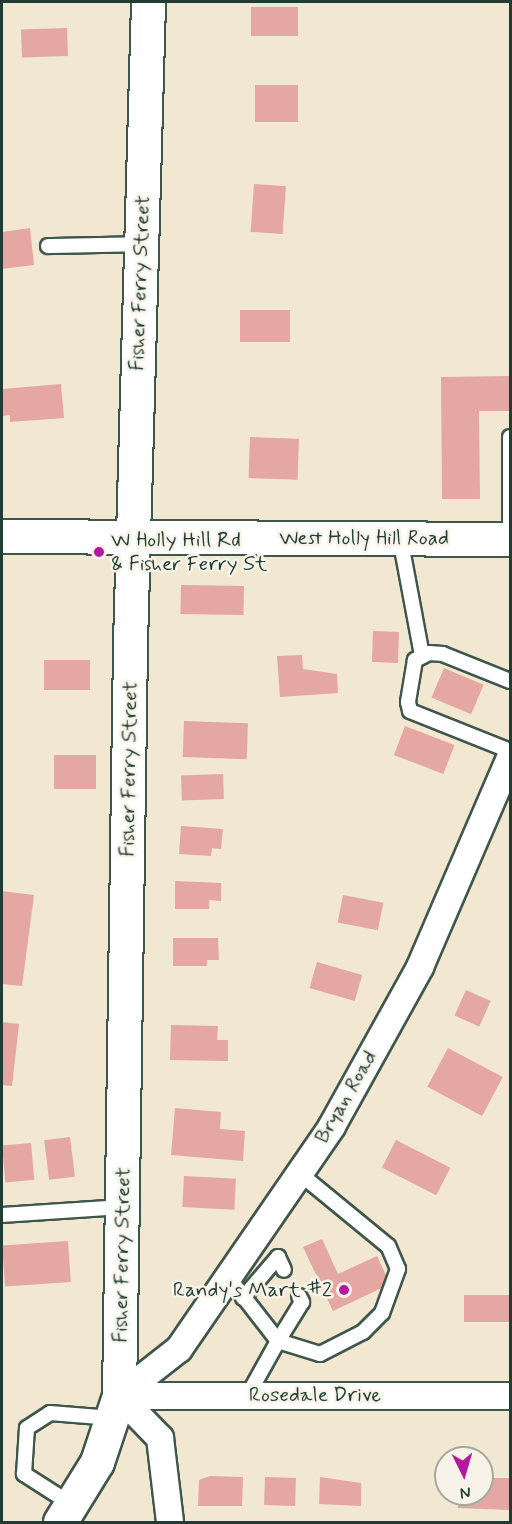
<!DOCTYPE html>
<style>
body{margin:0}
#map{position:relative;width:512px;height:1524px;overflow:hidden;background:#f2e7d0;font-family:Mynerve,sans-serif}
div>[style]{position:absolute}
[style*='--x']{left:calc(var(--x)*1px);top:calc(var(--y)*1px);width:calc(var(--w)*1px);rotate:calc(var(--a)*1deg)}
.building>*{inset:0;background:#e5a7a1;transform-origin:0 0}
.roads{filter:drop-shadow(2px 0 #3f564b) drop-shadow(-2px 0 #3f564b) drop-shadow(0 2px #3f564b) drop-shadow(0 -2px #3f564b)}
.lane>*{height:14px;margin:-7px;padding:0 7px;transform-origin:7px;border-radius:7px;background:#fff}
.street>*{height:26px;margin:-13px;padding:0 13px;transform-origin:13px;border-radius:13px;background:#fff}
.secondary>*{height:33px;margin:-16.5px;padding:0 16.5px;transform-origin:16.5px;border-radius:16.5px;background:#fff}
.dots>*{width:16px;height:16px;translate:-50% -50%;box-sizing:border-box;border:3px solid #f7f3e8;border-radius:50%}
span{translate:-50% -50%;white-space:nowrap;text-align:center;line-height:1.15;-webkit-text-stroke:5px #f7f3e8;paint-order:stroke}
.street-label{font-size:21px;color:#1f3d34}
.poi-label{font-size:21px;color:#1f3d34}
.left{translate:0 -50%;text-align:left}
.right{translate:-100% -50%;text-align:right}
.frame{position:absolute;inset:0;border:3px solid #1f3d34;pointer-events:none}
.north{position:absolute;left:434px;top:1446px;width:60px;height:60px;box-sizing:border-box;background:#f7f3e8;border:2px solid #a1aaa0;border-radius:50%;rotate:175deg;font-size:16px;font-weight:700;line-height:24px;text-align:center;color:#1f3d34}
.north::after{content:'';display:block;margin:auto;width:21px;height:27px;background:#b5179e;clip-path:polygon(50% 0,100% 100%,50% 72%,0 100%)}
</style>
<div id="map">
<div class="building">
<i style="left:251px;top:7px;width:47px;height:29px"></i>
<i style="left:67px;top:28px;width:28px;height:46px;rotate:88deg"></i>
<i style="left:255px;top:85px;width:43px;height:37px"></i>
<i style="left:254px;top:184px;width:32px;height:48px;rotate:4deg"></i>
<i style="clip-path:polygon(30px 228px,34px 265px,2px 269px,2px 232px)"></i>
<i style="left:240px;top:310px;width:50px;height:32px"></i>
<i style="clip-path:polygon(510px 376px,510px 411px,479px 411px,480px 499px,442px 499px,441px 377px)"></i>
<i style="clip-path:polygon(61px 384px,64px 418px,10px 422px,10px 415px,2px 416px,2px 389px)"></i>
<i style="left:250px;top:437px;width:49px;height:41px;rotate:2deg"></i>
<i style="left:181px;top:585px;width:63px;height:29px;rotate:1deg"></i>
<i style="left:373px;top:631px;width:26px;height:31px;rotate:2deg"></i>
<i style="clip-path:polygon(302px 655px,303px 669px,337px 674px,338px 693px,280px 697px,277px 656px)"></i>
<i style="left:90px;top:660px;width:30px;height:46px;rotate:90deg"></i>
<i style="left:444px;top:668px;width:43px;height:32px;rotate:23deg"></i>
<i style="left:184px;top:721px;width:64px;height:36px;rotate:2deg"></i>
<i style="left:405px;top:726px;width:53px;height:31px;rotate:21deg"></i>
<i style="left:54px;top:755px;width:42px;height:34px"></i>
<i style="left:223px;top:774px;width:25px;height:42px;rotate:88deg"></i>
<i style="clip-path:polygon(181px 826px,223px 829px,221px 849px,212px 848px,211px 856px,179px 854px)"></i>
<i style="clip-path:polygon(175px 881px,221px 883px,221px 901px,209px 900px,209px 909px,175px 909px)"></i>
<i style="clip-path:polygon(2px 891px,34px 895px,22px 986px,2px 984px)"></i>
<i style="left:343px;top:895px;width:41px;height:28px;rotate:11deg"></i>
<i style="clip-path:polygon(173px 938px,218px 938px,219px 960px,207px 960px,207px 966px,173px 966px)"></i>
<i style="left:317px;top:962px;width:47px;height:27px;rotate:16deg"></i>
<i style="left:466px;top:990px;width:27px;height:28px;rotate:24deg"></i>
<i style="clip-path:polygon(2px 1022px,19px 1024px,12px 1086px,2px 1085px)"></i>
<i style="clip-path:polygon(171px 1025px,218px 1026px,217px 1040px,228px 1040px,228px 1061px,170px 1060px)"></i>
<i style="left:448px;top:1048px;width:62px;height:44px;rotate:28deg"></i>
<i style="clip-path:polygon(175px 1108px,221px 1112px,220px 1129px,245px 1131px,243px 1161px,171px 1155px)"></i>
<i style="left:70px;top:1137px;width:40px;height:26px;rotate:83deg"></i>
<i style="left:396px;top:1140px;width:61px;height:31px;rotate:27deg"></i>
<i style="left:31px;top:1143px;width:37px;height:29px;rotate:85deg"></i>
<i style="left:184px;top:1176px;width:52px;height:31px;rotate:3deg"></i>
<i style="clip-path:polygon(322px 1239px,338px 1274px,377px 1256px,390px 1284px,333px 1311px,303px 1247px)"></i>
<i style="left:68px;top:1241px;width:41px;height:66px;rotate:86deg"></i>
<i style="left:464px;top:1295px;width:46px;height:27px"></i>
<i style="clip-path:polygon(210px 1476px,243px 1477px,242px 1506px,198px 1506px,199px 1480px)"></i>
<i style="left:265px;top:1477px;width:31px;height:28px;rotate:2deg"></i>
<i style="clip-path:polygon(320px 1477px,361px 1483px,361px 1506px,319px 1504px)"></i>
<i style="clip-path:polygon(482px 1478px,510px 1478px,510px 1510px,458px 1508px,458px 1494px,482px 1494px)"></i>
</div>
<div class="roads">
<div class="lane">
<i style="--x:48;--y:246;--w:93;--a:-1.2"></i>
<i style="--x:400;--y:538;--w:120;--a:79.4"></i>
<i style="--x:510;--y:539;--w:102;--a:-90"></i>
<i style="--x:510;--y:681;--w:72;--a:-158.1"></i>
<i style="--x:443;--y:654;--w:14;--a:-176"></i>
<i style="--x:429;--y:653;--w:16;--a:153"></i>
<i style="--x:415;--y:660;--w:43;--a:99.5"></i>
<i style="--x:408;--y:702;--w:9;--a:77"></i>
<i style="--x:410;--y:711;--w:108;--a:21.8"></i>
<i style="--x:2;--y:1215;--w:121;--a:-3.8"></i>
<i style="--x:229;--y:1278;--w:80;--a:52.1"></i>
<i style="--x:278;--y:1341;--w:62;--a:119.1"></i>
<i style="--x:299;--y:1296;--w:7;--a:63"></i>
<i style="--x:302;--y:1302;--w:46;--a:121.6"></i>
<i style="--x:278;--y:1341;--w:44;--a:17.2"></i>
<i style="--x:320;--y:1354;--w:48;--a:-27.1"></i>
<i style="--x:363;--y:1332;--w:27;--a:-45"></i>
<i style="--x:382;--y:1313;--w:47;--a:-70"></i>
<i style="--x:398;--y:1269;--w:25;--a:-113"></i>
<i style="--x:388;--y:1246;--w:115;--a:-140.6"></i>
<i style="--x:243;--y:1298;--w:54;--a:-49.5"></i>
<i style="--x:278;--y:1257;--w:14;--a:65"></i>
<i style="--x:71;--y:1504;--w:56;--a:-147.4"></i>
<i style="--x:24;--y:1474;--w:46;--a:-86.3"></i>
<i style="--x:27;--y:1428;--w:27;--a:-33"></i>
<i style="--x:50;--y:1413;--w:62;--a:4.6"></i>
</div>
<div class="street">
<i style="--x:119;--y:1396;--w:76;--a:-38.1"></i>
<i style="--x:179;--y:1349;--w:270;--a:-55.5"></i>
<i style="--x:332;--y:1126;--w:182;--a:-61"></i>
<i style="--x:420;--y:967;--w:228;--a:-66.7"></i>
<i style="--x:119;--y:1396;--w:391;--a:0"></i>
<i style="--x:119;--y:1396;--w:59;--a:45.7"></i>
<i style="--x:160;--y:1438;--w:85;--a:83.2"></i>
</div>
<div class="secondary">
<i style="--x:2;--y:536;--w:508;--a:0.34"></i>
<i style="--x:60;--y:1522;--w:70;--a:-58.3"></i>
<i style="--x:97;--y:1462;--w:70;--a:-71.6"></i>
<i style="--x:119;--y:1396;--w:753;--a:-89.16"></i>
<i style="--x:130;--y:643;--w:641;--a:-88.39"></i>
</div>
</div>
<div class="dots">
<i style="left:99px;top:552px;background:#b5179e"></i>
<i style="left:344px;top:1290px;background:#b5179e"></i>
</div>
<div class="street-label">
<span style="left:140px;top:283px;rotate:-88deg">Fisher Ferry Street</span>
<span style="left:364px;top:538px">West Holly Hill Road</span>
<span style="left:129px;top:769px;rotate:-89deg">Fisher Ferry Street</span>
<span style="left:346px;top:1097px;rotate:-60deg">Bryan Road</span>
<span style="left:122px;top:1255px;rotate:-89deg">Fisher Ferry Street</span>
<span style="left:315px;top:1395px">Rosedale Drive</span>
</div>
<div class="poi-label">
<span class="left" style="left:111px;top:552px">W Holly Hill Rd<br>&amp; Fisher Ferry St</span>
<span class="right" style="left:332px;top:1290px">Randy's Mart #2</span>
</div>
<div class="frame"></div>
<div class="north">N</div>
</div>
